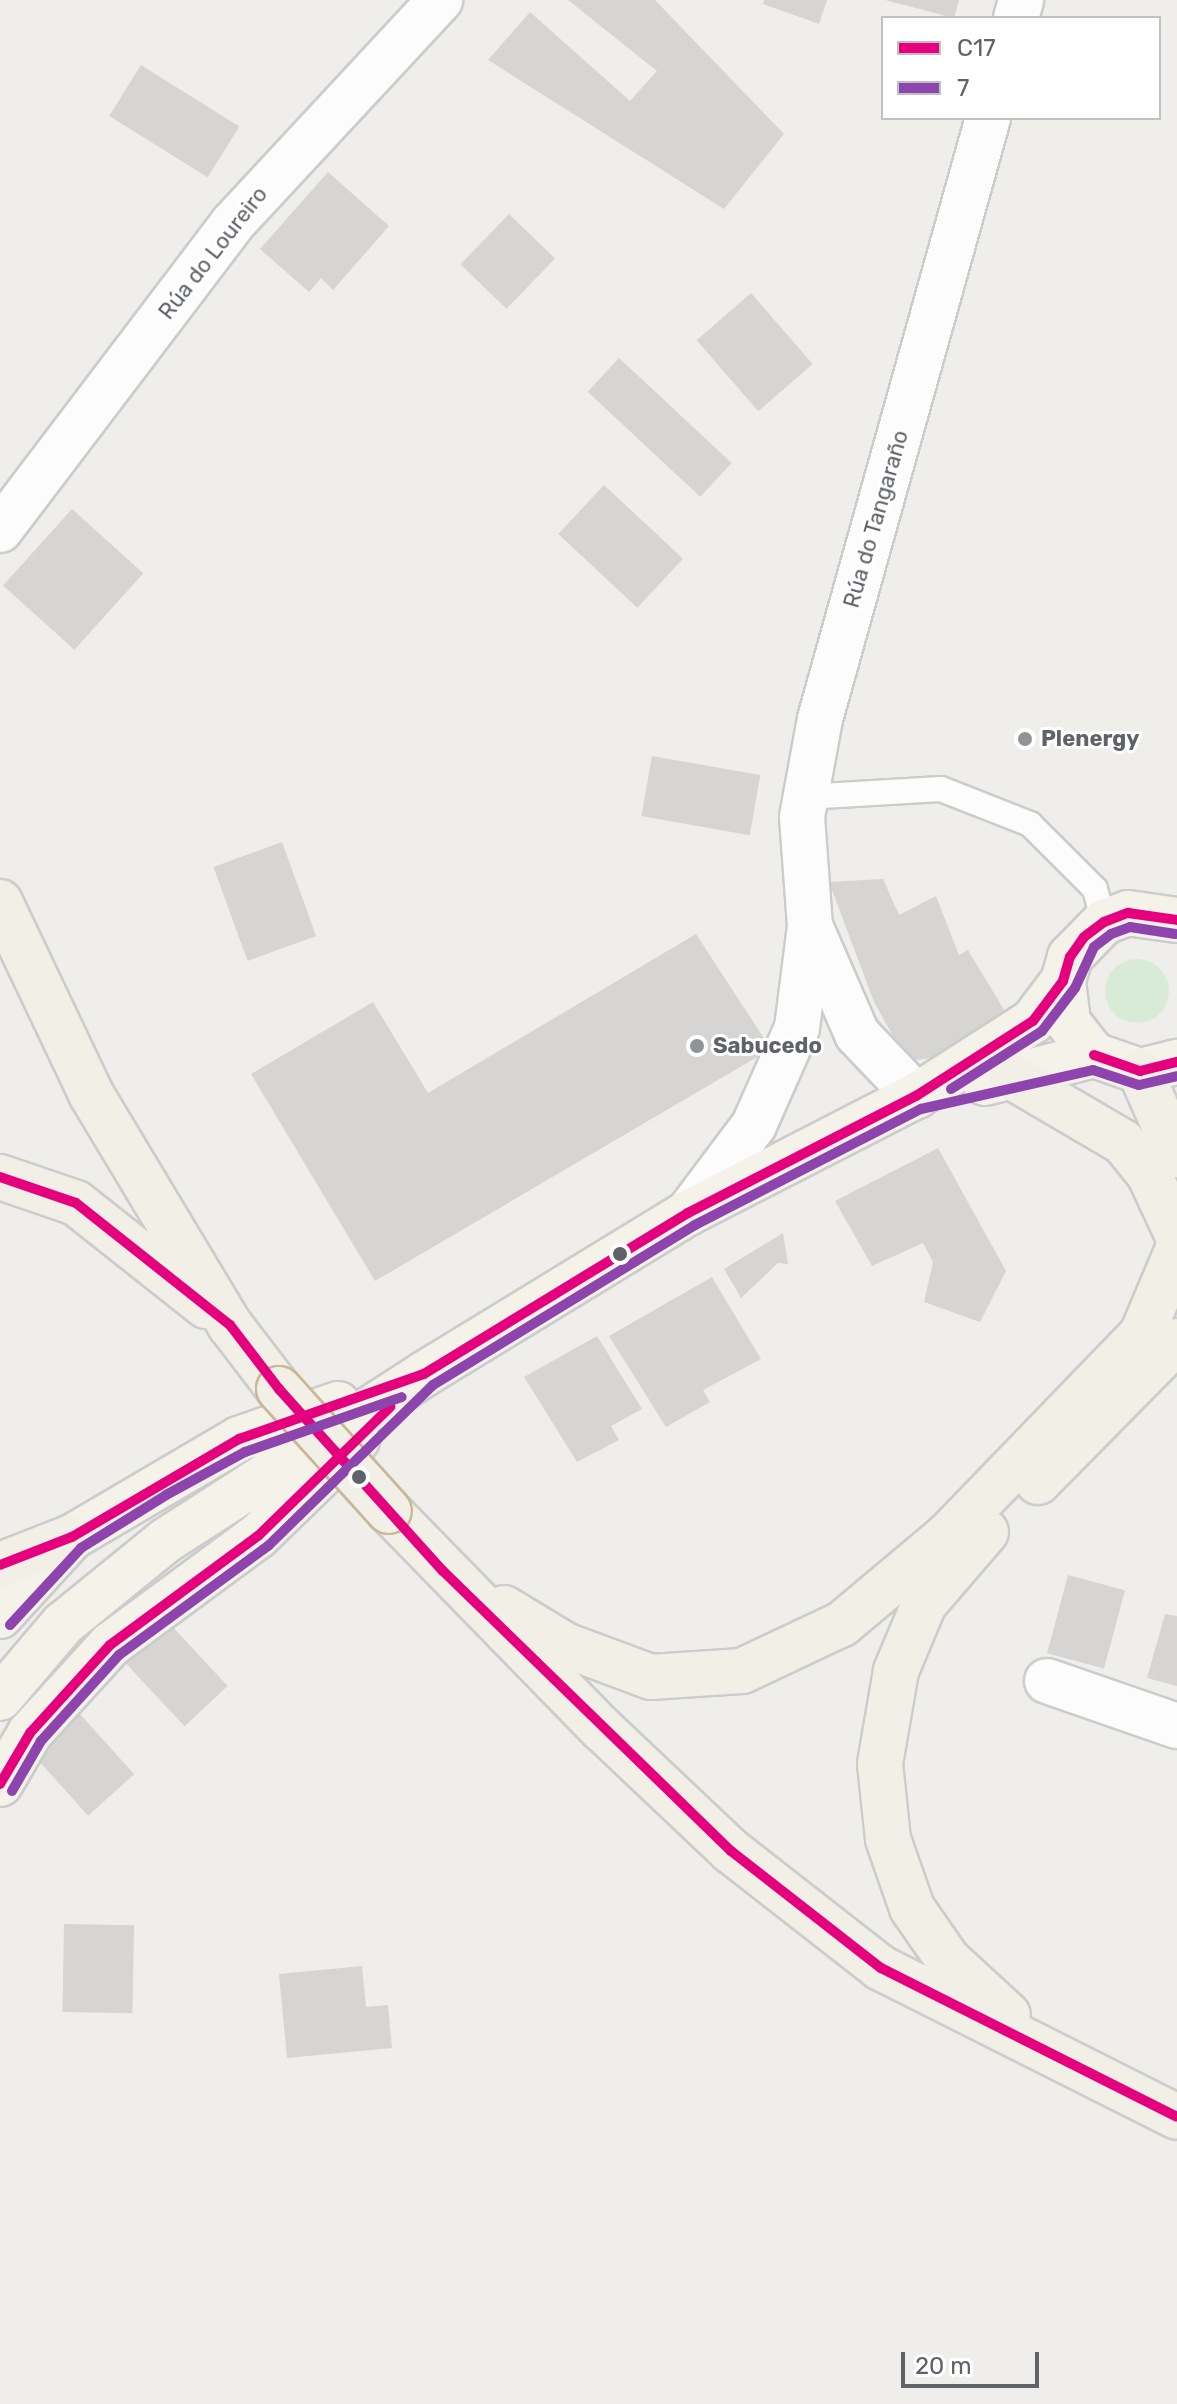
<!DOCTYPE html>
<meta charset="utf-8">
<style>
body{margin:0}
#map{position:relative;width:1177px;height:2404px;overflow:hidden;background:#efeeea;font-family:Rubik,sans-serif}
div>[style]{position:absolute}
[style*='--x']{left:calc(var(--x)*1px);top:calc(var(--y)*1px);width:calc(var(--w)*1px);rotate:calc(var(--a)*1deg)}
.green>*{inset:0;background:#d8ebd6}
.round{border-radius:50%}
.building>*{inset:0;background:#d6d5d3;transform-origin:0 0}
.roads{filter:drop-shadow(2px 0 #cbcccc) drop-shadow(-2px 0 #cbcccc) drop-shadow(0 2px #cbcccc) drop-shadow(0 -2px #cbcccc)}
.service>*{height:24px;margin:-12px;padding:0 12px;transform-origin:12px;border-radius:12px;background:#fdfcfc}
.minor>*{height:44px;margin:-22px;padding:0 22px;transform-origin:22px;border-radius:22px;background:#fdfcfc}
.tertiary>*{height:44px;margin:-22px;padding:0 22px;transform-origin:22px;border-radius:22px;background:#fdfcfc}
.primary>*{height:44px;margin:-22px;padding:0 22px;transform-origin:22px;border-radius:22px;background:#f4f2e9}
.trunk>*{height:44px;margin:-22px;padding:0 22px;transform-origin:22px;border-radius:22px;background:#f2f0e6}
.bridges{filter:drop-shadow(2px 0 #c8b996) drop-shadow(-2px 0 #c8b996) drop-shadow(0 2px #c8b996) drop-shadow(0 -2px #c8b996)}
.trunk-bridge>*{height:44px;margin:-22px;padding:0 22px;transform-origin:22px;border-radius:22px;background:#f2f0e6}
.bus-1>*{height:10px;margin:-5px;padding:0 5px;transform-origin:5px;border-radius:5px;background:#e5007d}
.bus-2>*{height:10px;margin:-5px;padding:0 5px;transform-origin:5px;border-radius:5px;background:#8e44ad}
.dots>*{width:22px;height:22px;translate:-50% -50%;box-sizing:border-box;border:4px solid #fff;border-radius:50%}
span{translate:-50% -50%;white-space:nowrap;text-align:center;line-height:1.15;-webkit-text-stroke:6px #fff;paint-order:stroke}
.street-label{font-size:22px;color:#5f6368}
.poi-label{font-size:22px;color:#5f6368;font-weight:700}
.left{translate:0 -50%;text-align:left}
.legend{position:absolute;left:881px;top:16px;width:280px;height:104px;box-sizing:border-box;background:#fff;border:2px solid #bfc1c3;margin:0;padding:10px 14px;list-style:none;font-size:24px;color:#5f6368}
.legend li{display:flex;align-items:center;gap:16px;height:40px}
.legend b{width:40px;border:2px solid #bfc1c3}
.scale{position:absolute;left:901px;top:2352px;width:138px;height:36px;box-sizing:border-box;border:4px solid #5f6368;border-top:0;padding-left:10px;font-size:24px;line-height:28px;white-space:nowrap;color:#5f6368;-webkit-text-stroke:6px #fff;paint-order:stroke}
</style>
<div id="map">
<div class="green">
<i class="round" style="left:1105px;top:959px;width:64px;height:64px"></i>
</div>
<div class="building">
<i style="clip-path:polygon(568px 0,655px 0,784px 134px,724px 209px,488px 60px,530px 12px,630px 101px,657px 71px)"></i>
<i style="clip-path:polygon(764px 0,827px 0,819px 24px,763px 4px)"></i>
<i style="clip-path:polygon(885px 0,959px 0,954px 18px)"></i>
<i style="left:141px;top:65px;width:116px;height:60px;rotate:32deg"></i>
<i style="clip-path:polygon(328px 172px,389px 226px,333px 290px,321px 278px,309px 292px,260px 249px)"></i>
<i style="left:509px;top:214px;width:64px;height:70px;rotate:44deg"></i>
<i style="left:751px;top:293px;width:94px;height:72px;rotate:49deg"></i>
<i style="left:619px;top:358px;width:154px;height:46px;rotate:43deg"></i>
<i style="left:604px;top:485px;width:108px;height:67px;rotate:43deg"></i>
<i style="left:72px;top:509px;width:96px;height:103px;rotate:42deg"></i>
<i style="left:652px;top:756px;width:110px;height:61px;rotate:10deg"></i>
<i style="left:282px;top:842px;width:100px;height:73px;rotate:70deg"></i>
<i style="clip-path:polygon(883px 879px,899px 915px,936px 896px,959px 955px,968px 950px,1009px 1018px,933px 1058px,907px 1061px,874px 1002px,829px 882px)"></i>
<i style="clip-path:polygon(696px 934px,771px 1049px,375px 1281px,251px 1074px,373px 1002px,428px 1093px)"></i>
<i style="clip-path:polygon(938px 1148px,1006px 1271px,980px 1322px,924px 1302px,933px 1262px,923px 1243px,872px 1266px,835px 1201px)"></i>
<i style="clip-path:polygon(783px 1233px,788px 1264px,778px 1263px,741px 1298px,724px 1269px)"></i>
<i style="clip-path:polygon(712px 1277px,761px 1359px,703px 1390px,710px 1402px,666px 1427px,609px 1336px)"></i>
<i style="clip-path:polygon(597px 1336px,642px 1409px,611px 1426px,619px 1440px,577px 1462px,524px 1377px)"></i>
<i style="left:1068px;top:1575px;width:59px;height:81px;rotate:15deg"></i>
<i style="clip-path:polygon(1165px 1614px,1177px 1616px,1177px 1686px,1147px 1678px)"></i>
<i style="left:169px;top:1623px;width:86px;height:59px;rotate:47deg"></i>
<i style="left:80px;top:1714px;width:81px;height:62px;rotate:48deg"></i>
<i style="left:64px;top:1924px;width:70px;height:88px;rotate:1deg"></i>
<i style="clip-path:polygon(362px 1966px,366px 2007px,388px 2005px,392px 2048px,287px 2058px,279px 1974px)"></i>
</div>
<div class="roads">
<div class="service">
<i style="--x:805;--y:797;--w:136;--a:-3.4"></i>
<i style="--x:941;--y:789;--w:96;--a:21.5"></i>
<i style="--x:1030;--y:824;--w:92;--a:45"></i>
<i style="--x:1095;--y:889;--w:34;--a:75"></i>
</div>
<div class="minor">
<i style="--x:0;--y:530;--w:384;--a:-52.8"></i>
<i style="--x:232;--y:224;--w:306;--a:-47.1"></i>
<i style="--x:1047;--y:1681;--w:138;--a:19.1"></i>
</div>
<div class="tertiary">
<i style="--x:1016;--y:18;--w:19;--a:-74"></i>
<i style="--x:811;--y:928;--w:116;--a:66.5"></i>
<i style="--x:857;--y:1034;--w:86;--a:46.4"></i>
<i style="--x:688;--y:1213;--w:110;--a:-53.1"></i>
<i style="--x:754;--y:1125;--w:106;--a:-66.1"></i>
<i style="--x:797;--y:1028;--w:103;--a:-82.7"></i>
<i style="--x:810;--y:926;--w:109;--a:-94.2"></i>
<i style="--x:802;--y:817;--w:100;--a:-79.6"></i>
<i style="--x:820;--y:719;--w:624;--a:-74.38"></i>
</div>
<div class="primary">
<i style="--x:1177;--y:920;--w:49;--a:-171.9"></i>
<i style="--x:1128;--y:913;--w:26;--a:159"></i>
<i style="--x:1104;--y:922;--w:49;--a:134.2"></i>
<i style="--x:1070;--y:957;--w:25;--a:106"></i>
<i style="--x:1063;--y:981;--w:41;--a:83"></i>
<i style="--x:1068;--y:1022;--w:42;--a:51.8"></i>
<i style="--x:1094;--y:1055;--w:49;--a:19.2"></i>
<i style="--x:1140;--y:1071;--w:38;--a:-14"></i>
<i style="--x:985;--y:1083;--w:113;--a:-14.4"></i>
<i style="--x:0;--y:1616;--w:107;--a:-47.7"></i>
<i style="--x:72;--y:1537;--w:194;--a:-30.4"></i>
<i style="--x:239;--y:1439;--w:105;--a:-19.5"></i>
<i style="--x:0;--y:1698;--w:97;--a:-49.6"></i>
<i style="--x:63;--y:1624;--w:132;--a:-39.1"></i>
<i style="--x:165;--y:1541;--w:308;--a:-32.8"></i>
<i style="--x:424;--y:1374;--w:309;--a:-31.4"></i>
<i style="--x:688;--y:1213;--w:256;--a:-27.2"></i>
<i style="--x:916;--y:1096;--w:139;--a:-32.7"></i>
<i style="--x:1033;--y:1021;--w:50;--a:-53.1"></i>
<i style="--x:0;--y:1784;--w:59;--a:-59.5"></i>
<i style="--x:30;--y:1733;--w:119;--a:-47.7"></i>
<i style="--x:110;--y:1645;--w:184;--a:-36.4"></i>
<i style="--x:258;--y:1536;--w:138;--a:-44.1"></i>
</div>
<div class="trunk">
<i style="--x:0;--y:902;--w:212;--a:64.6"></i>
<i style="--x:91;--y:1094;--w:270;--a:59"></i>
<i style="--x:230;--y:1325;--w:81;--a:52.6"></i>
<i style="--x:1140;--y:1071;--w:92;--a:66.2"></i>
<i style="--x:1012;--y:1077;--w:129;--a:30.4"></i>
<i style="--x:1123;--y:1142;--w:41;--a:50.9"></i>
<i style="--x:1149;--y:1174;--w:66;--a:65"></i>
<i style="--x:0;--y:1177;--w:80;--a:18.9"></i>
<i style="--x:76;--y:1203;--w:166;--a:38.4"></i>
<i style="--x:1038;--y:1482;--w:198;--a:-45.4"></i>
<i style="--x:389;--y:1511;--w:305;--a:45.7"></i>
<i style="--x:602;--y:1729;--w:178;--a:43.4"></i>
<i style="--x:731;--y:1851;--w:190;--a:38"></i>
<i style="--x:881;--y:1968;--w:331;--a:26.7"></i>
<i style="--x:986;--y:1532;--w:95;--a:130.7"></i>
<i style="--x:924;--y:1604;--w:73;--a:112.7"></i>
<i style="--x:896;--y:1671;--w:94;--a:99.8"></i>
<i style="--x:880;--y:1764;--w:75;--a:83.9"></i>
<i style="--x:888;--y:1839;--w:73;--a:70.8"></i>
<i style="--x:912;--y:1908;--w:63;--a:55.3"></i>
<i style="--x:948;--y:1960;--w:81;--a:42.5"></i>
<i style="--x:0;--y:1565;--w:77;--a:-21.3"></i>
<i style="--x:504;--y:1608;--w:71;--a:31.2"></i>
<i style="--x:565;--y:1645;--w:92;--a:20.4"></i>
<i style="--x:651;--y:1677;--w:91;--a:-3.8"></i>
<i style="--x:742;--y:1671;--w:110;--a:-25.2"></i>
<i style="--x:842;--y:1624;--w:138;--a:-40"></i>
<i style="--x:948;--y:1535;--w:279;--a:-46"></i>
<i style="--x:1142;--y:1334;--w:90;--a:-67.1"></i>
</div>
</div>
<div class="bridges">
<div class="trunk-bridge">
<i style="--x:279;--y:1389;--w:164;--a:48"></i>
</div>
</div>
<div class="bus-1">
<i style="--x:1094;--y:1055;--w:49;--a:19.2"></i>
<i style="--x:1140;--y:1071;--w:38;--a:-14"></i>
<i style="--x:0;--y:1177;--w:80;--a:18.9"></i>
<i style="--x:76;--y:1203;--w:196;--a:38.4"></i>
<i style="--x:230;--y:1325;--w:81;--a:52.6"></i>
<i style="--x:279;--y:1389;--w:245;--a:48"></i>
<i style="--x:443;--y:1571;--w:402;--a:44.2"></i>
<i style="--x:731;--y:1851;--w:190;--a:38"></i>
<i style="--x:881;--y:1968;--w:331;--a:26.7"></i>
<i style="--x:0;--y:1565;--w:77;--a:-21.3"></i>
<i style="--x:72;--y:1537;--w:194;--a:-30.4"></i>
<i style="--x:239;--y:1439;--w:196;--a:-19.4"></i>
<i style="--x:424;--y:1374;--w:309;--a:-31.4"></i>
<i style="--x:688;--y:1213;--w:256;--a:-27.2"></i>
<i style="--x:916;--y:1096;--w:139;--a:-32.7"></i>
<i style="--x:1033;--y:1021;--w:50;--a:-53.1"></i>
<i style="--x:1063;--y:981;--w:25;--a:-74"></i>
<i style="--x:1070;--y:957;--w:24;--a:-55"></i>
<i style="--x:1084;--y:937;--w:25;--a:-37"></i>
<i style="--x:1104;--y:922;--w:26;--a:-21"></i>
<i style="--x:1128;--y:913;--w:49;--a:8.1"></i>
<i style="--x:0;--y:1784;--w:59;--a:-59.5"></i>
<i style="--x:30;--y:1733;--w:119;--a:-47.7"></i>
<i style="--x:110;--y:1645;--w:184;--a:-36.4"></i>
<i style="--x:258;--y:1536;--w:185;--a:-44.3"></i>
</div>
<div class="bus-2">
<i style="--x:951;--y:1089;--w:108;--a:-32.5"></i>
<i style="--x:1042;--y:1031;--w:54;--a:-52.5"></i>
<i style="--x:1075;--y:988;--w:45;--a:-65.1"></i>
<i style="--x:1094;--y:947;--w:21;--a:-37"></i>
<i style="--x:1111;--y:934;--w:20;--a:-20"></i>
<i style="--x:1130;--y:927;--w:46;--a:8.8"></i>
<i style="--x:10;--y:1625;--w:105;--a:-47.3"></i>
<i style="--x:81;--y:1548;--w:100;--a:-31.9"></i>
<i style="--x:166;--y:1495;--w:90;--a:-28.6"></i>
<i style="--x:245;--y:1452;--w:166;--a:-19.3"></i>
<i style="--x:12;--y:1791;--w:58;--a:-59.9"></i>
<i style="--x:41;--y:1741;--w:116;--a:-47.8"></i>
<i style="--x:119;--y:1655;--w:185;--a:-36.2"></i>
<i style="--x:268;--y:1546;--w:231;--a:-44.3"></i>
<i style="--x:433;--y:1385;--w:307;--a:-31.4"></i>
<i style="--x:695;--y:1225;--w:254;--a:-27.2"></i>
<i style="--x:921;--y:1109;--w:176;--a:-12.8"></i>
<i style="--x:1093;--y:1070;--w:48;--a:18.1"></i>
<i style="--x:1139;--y:1085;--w:39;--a:-13"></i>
</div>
<div class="dots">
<i style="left:1025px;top:739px;background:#919496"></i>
<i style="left:697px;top:1046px;background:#919496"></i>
<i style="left:620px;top:1254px;background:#5f6368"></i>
<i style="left:359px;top:1477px;background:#5f6368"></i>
</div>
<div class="street-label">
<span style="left:213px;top:253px;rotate:-52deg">Rúa do Loureiro</span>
<span style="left:876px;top:519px;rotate:-74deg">Rúa do Tangaraño</span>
</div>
<div class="poi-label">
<span class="left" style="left:1041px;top:739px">Plenergy</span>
<span class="left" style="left:713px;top:1046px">Sabucedo</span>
</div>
<ul class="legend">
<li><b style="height:10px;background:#e5007d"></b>C17</li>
<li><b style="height:10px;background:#8e44ad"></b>7</li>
</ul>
<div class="scale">20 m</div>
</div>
